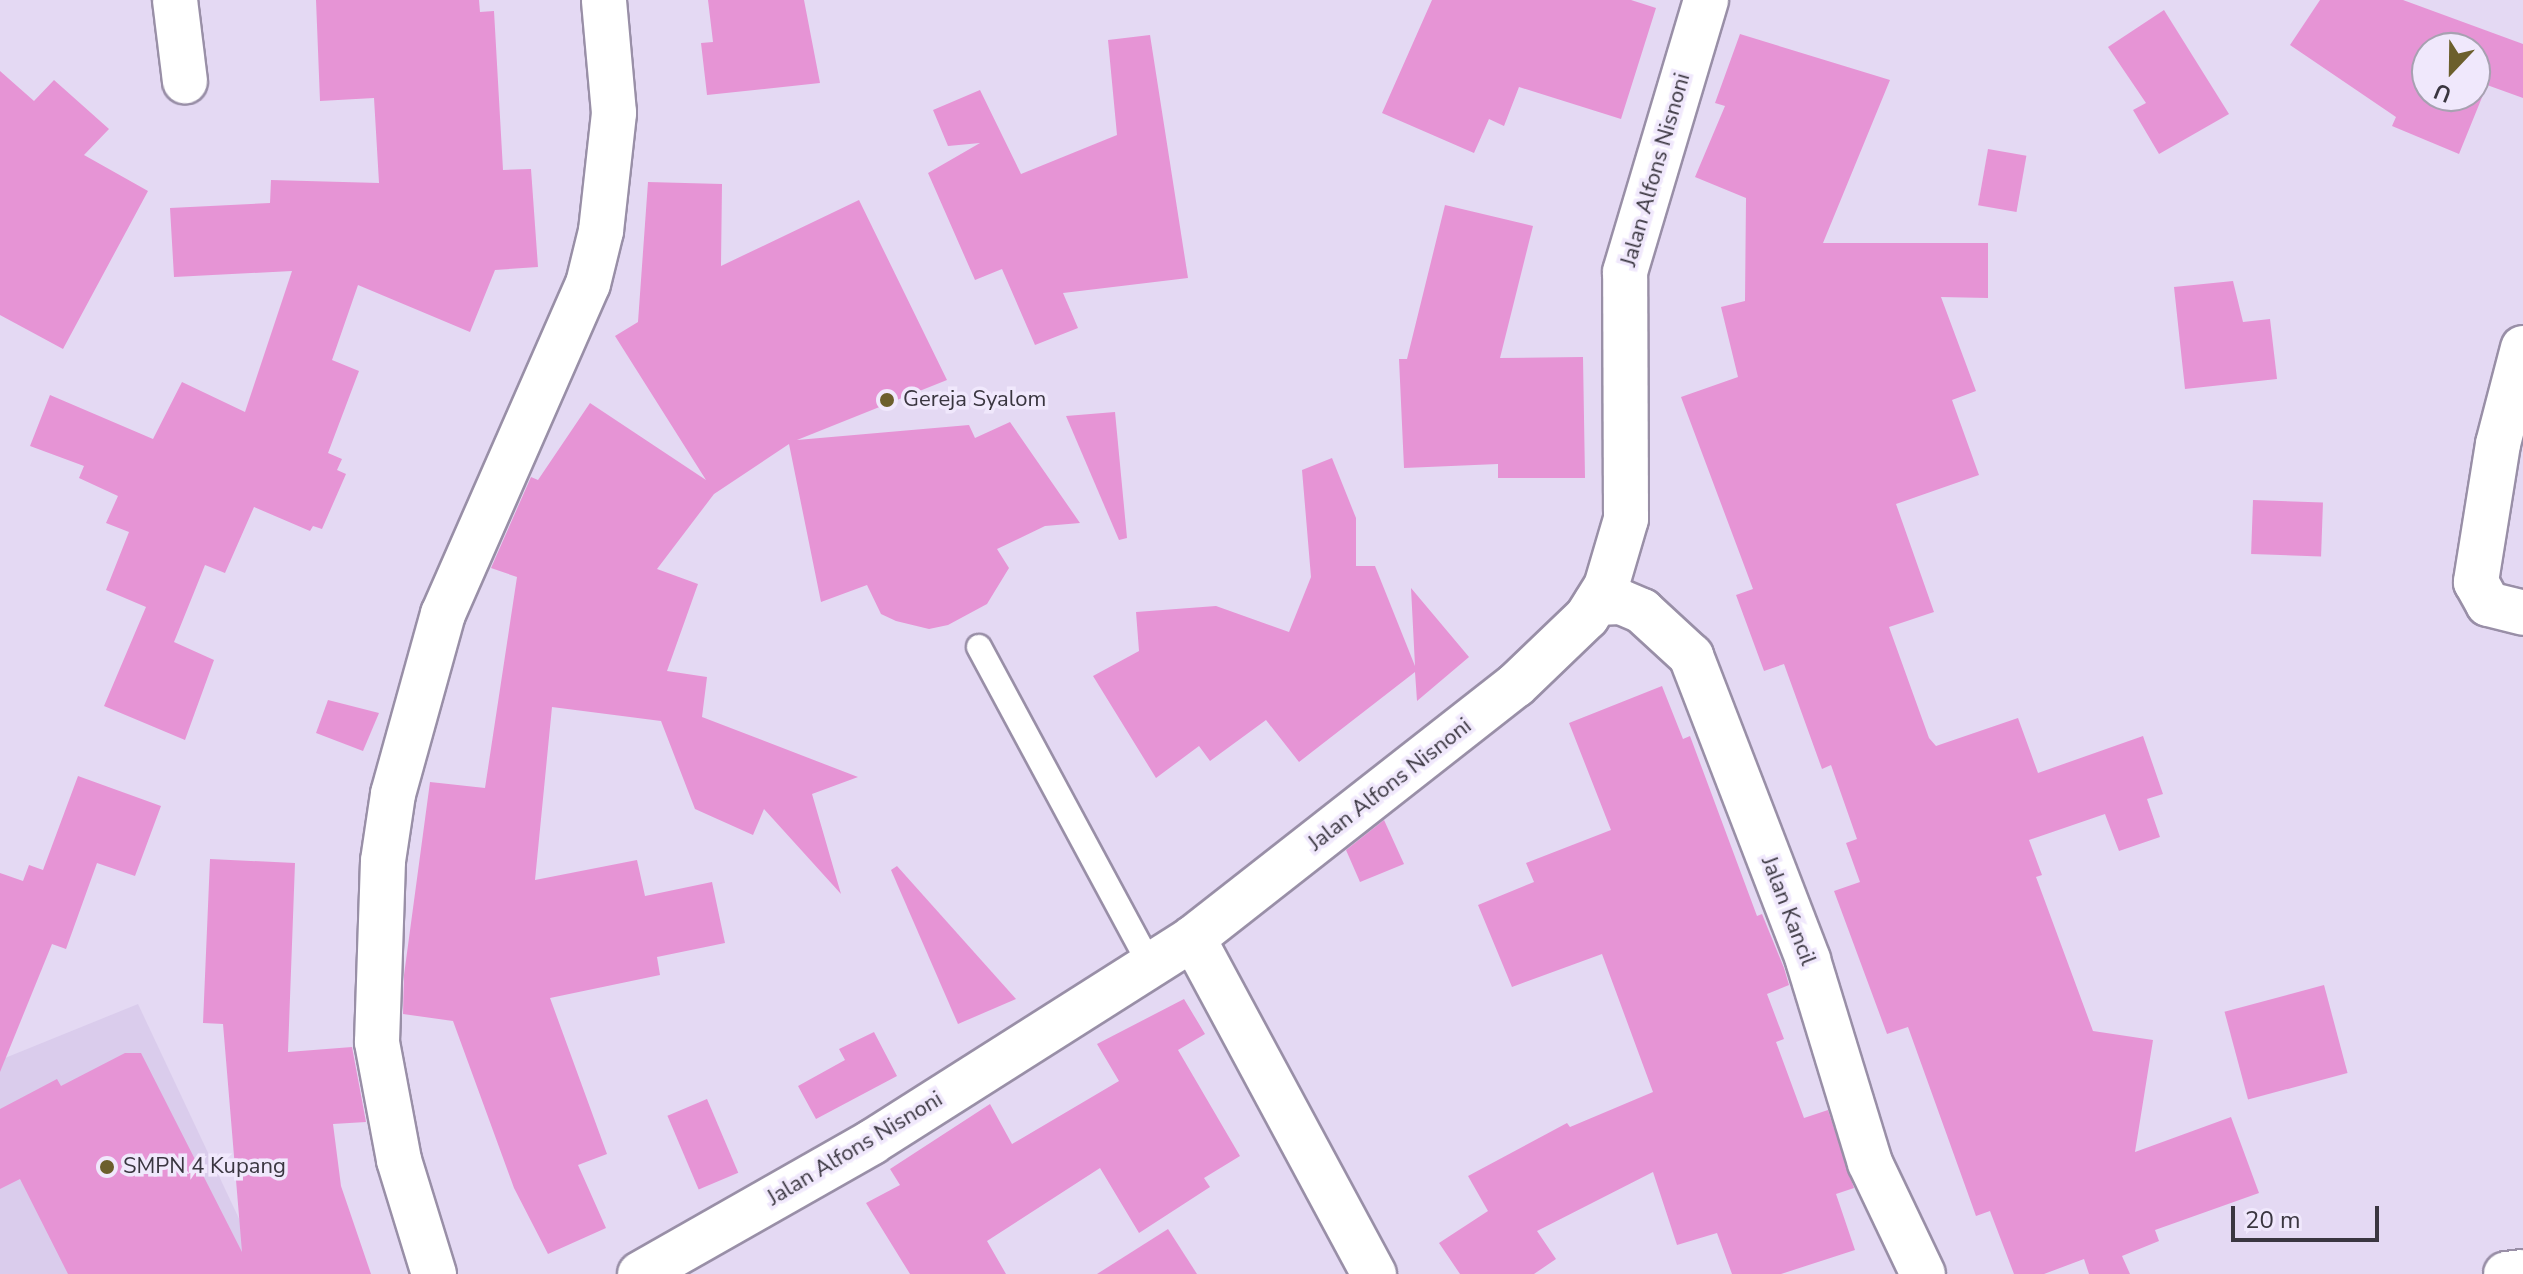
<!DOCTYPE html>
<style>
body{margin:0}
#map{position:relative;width:2523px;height:1274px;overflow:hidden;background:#e4d9f3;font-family:"Nunito Sans",sans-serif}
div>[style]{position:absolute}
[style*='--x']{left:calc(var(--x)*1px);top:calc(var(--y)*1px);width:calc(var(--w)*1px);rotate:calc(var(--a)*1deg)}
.built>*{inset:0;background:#daccec}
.building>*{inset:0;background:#e694d5;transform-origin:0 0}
.roads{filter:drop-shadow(2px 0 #998fa7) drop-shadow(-2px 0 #998fa7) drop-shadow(0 2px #998fa7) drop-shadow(0 -2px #998fa7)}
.lane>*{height:24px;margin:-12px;padding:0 12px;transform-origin:12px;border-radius:12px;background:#fff}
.street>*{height:44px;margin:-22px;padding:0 22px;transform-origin:22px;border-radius:22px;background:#fff}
.secondary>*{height:44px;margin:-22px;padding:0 22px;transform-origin:22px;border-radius:22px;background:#fff}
.dots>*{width:22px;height:22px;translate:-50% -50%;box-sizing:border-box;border:4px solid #f0e8fc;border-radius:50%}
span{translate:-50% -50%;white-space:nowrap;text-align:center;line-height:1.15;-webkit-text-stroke:7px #f0e8fc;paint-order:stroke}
.street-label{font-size:22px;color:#3a3640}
.poi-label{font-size:22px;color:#3a3640}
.left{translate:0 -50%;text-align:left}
.north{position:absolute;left:2411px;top:32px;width:80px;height:80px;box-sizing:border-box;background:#f0e8fc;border:2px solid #a7a1b1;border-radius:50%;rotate:202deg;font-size:22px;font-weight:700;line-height:32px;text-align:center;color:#3a3640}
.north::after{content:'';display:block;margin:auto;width:28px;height:36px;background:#6c5f2c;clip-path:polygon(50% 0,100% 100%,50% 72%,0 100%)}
.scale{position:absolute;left:2231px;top:1206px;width:148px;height:36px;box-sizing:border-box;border:4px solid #3a3640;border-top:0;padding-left:10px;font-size:24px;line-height:28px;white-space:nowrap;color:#3a3640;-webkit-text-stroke:6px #f0e8fc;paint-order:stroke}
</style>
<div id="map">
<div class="built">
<i style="clip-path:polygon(138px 1004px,265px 1274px,0 1274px,0 1060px)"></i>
</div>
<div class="building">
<i style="clip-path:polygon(316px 0,479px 0,480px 12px,494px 11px,503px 170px,531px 169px,538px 267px,495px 270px,470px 332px,358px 285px,332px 360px,359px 371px,328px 453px,342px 459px,337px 470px,346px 474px,322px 529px,313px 526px,310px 531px,254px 507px,225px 573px,205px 565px,174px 642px,214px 660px,185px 740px,104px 706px,146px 607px,106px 590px,129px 532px,106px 523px,118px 496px,79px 478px,84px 466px,30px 446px,50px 395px,153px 439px,182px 382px,245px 412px,292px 271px,174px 277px,170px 208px,270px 203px,271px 180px,379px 183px,374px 98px,320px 101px)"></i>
<i style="clip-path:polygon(708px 0,804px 0,820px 83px,707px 95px,701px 43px,713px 42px)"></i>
<i style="clip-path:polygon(1432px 0,1631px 0,1656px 8px,1621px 119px,1519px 87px,1504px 126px,1489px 119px,1474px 153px,1382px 113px)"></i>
<i style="clip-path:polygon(evenodd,2320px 0,2403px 0,2523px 44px,2523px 98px,2487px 85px,2459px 154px,2392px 126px,2396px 117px,2290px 45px,2320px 0,2427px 48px,2475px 48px,2475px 96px,2427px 96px,2427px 48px)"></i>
<i style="clip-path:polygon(2164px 10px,2229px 114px,2159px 154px,2133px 110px,2146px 103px,2108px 47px)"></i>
<i style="clip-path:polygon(1740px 34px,1890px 80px,1823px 243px,1988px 243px,1988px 298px,1941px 297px,1976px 391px,1952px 400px,1979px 475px,1896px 504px,1934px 612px,1889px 627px,1929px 738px,1936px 746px,2018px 718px,2038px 773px,2143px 736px,2163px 794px,2147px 799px,2160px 837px,2119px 851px,2105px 814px,2029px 840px,2042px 875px,2036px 877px,2093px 1031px,2153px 1040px,2135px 1152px,2231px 1117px,2259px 1193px,2155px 1230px,2159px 1241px,2122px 1256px,2130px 1274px,2089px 1274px,2084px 1259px,2044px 1274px,2014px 1274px,1990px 1211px,1976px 1216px,1908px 1027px,1887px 1034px,1834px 891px,1860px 882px,1846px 843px,1857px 839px,1831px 765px,1822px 769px,1784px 664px,1764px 671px,1736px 595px,1753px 589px,1681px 397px,1738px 377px,1721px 307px,1745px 301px,1746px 198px,1695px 177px,1725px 106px,1715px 103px)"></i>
<i style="clip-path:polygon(1150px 35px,1188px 278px,1063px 293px,1078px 328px,1035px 345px,1002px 269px,975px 280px,928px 173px,980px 143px,948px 146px,933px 110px,980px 90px,1021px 174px,1117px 135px,1108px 40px)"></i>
<i style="clip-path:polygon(0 71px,34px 101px,54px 80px,109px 129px,84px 155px,148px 191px,63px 349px,0 315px)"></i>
<i style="left:1988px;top:149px;width:39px;height:57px;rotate:10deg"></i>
<i style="clip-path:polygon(648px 182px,722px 184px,721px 266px,859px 200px,947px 380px,797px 440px,969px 425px,975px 438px,1010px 422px,1080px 523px,1045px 526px,997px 549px,1009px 568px,987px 604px,948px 625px,929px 629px,896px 621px,881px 614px,867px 585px,821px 602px,789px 444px,714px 494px,657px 569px,698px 584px,667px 671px,707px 677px,702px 717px,858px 777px,812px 794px,841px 894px,764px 809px,753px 835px,695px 809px,661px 721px,552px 707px,535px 880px,637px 860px,645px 896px,712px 882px,725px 943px,657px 957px,660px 975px,550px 998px,607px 1154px,578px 1165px,606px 1228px,548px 1254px,514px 1188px,453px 1021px,403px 1014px,404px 975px,430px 782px,485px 788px,517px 577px,491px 568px,531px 477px,538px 480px,590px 403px,706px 480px,615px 336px,638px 322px)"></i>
<i style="clip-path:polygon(1445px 205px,1533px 226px,1500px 358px,1583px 357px,1585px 478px,1498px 478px,1498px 464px,1404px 468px,1399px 359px,1407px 359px)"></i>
<i style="clip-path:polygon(2233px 281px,2243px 322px,2270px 319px,2277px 379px,2185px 389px,2174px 287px)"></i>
<i style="clip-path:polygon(1115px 412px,1127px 538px,1119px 540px,1066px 416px)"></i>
<i style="clip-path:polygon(1332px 458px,1356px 518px,1356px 566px,1375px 566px,1415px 666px,1411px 588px,1469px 657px,1417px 701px,1415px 672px,1299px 762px,1266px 720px,1210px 761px,1199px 746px,1156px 778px,1093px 676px,1139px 651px,1136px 612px,1216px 606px,1289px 632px,1311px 577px,1302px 470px)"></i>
<i style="left:2253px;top:500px;width:70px;height:54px;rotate:2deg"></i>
<i style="clip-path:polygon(1662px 686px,1683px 739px,1690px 736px,1757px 916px,1762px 914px,1784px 968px,1789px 985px,1767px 994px,1784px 1039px,1776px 1042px,1804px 1118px,1828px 1110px,1854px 1188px,1836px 1194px,1855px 1250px,1781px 1274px,1732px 1274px,1717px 1233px,1677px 1245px,1653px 1172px,1537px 1231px,1556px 1259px,1534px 1274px,1460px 1274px,1439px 1243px,1488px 1211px,1468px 1176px,1567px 1123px,1570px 1127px,1653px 1092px,1602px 954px,1512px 987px,1478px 905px,1534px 882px,1526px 863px,1611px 830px,1569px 723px)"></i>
<i style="clip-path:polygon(328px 700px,379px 713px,363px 751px,316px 733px)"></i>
<i style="clip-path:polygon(78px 776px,161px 806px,135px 876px,97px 863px,66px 949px,52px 944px,0 1072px,0 873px,23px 881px,29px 865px,43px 870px)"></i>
<i style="clip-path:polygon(1384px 820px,1404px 864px,1360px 882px,1346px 850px)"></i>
<i style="clip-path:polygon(210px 859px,295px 863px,288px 1052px,352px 1047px,366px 1122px,333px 1124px,341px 1186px,371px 1274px,68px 1274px,20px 1179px,0 1189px,0 1109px,57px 1079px,61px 1086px,125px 1053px,141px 1053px,242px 1252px,223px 1024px,203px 1023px)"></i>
<i style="clip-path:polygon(897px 866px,1016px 999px,958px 1024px,891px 870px)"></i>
<i style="left:2324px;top:985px;width:91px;height:103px;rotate:75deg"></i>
<i style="clip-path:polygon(1184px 999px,1205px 1034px,1178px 1050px,1240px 1156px,1204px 1178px,1210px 1187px,1139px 1233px,1100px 1168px,987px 1241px,1006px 1274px,910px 1274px,866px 1203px,900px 1185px,890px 1169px,990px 1104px,1012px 1144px,1119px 1081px,1097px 1044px)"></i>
<i style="clip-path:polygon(874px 1032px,897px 1076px,816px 1119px,798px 1086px,845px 1060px,839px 1049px)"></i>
<i style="left:707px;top:1099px;width:80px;height:43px;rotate:67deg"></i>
<i style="clip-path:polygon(1168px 1229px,1197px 1274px,1097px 1274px)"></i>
</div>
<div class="roads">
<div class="lane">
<i style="--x:979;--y:647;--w:363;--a:61.7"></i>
</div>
<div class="street">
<i style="--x:175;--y:0;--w:82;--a:83"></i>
<i style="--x:2523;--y:348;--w:99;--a:104.6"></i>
<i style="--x:2498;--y:444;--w:140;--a:99.1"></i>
<i style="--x:2476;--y:582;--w:25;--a:61"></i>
<i style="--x:2488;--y:604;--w:36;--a:14"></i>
<i style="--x:1193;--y:938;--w:382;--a:61.7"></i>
<i style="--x:434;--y:1274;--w:119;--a:-107.1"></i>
<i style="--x:399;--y:1160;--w:120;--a:-100.6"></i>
<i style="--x:377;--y:1042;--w:181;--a:-88.1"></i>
<i style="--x:383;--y:861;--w:68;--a:-81.5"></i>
<i style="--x:393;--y:794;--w:187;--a:-74.5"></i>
<i style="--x:443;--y:614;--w:360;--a:-66.3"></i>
<i style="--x:588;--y:284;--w:55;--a:-76.2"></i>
<i style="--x:601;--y:231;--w:119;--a:-83.7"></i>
<i style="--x:614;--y:113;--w:113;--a:-95.1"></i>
</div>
<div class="secondary">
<i style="--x:1596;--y:603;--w:25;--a:-2"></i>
<i style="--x:1621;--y:602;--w:23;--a:23"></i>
<i style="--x:1642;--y:611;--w:67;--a:42.6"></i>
<i style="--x:1691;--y:656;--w:326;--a:68.9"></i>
<i style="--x:1808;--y:960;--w:212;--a:73"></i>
<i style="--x:1870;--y:1163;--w:123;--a:64.5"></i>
<i style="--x:640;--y:1274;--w:267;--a:-29.6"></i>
<i style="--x:872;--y:1142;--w:380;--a:-32.4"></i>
<i style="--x:1193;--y:938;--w:410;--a:-38.1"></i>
<i style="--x:1516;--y:685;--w:98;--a:-43.8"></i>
<i style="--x:1587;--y:617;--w:36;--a:-58"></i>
<i style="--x:1606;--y:587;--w:71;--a:-73.6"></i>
<i style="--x:1626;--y:519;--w:247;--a:-90.2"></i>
<i style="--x:1625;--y:272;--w:284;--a:-73.4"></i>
<i style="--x:2506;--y:1274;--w:17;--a:-7"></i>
</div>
</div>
<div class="dots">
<i style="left:887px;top:400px;background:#6c5f2c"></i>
<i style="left:107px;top:1167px;background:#6c5f2c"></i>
</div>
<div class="street-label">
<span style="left:1656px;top:170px;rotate:-74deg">Jalan Alfons Nisnoni</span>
<span style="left:1390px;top:785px;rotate:-38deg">Jalan Alfons Nisnoni</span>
<span style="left:1788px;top:911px;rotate:69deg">Jalan Kancil</span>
<span style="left:855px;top:1149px;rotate:-31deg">Jalan Alfons Nisnoni</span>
</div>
<div class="poi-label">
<span class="left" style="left:903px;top:400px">Gereja Syalom</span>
<span class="left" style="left:123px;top:1167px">SMPN 4 Kupang</span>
</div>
<div class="north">U</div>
<div class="scale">20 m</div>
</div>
